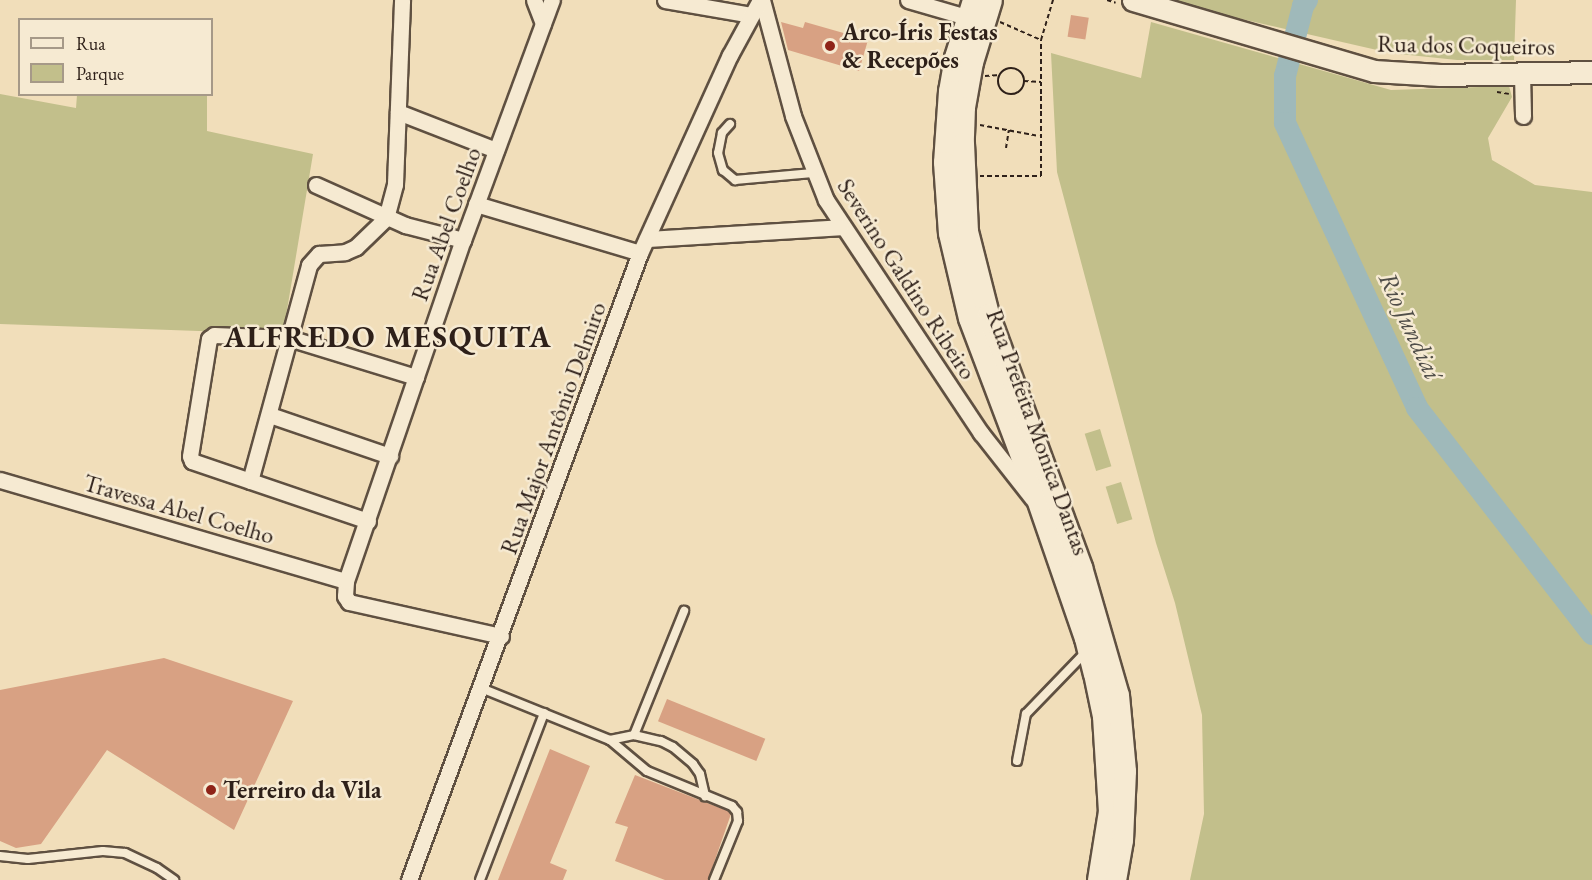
<!DOCTYPE html>
<meta charset="utf-8">
<style>
body{margin:0}
#map{position:relative;width:1592px;height:880px;overflow:hidden;background:#f1deba;font-family:"EB Garamond",serif}
div>[style]{position:absolute}
[style*='--x']{left:calc(var(--x)*1px);top:calc(var(--y)*1px);width:calc(var(--w)*1px);rotate:calc(var(--a)*1deg)}
.green>*{inset:0;background:#c2bf8b;transform-origin:0 0}
.river>*{height:22px;margin:-11px;padding:0 11px;transform-origin:11px;border-radius:11px;background:#9fb9ba}
.building>*{inset:0;background:#d8a183;transform-origin:0 0}
.path>*{height:2px;margin-top:-1px;transform-origin:0;background:repeating-linear-gradient(90deg,#2e2019 0 4.5px,transparent 0 7.5px)}
.path>.ring{margin:-1px;padding:0;box-sizing:content-box;background:none;border:2px solid #2e2019;border-radius:50%}
.roads{filter:drop-shadow(2px 0 #5f5041) drop-shadow(-2px 0 #5f5041) drop-shadow(0 2px #5f5041) drop-shadow(0 -2px #5f5041)}
.lane>*{height:8px;margin:-4px;padding:0 4px;transform-origin:4px;border-radius:4px;background:#f6ead2}
.street>*{height:15px;margin:-7.5px;padding:0 7.5px;transform-origin:7.5px;border-radius:7.5px;background:#f6ead2}
.secondary>*{height:21px;margin:-10.5px;padding:0 10.5px;transform-origin:10.5px;border-radius:10.5px;background:#f6ead2}
.dots>*{width:16px;height:16px;translate:-50% -50%;box-sizing:border-box;border:3px solid #f6ead2;border-radius:50%}
span{translate:-50% -50%;white-space:nowrap;text-align:center;line-height:1.15;-webkit-text-stroke:5px #f6ead2;paint-order:stroke}
.poi-label{font-size:24px;color:#2e2019;font-weight:700}
.left{translate:0 -50%;text-align:left}
.street-label{font-size:24px;color:#2e2019}
.water-label{font-size:26px;color:#504e49;font-style:italic}
.district-label{font-size:30px;color:#2e2019;font-weight:700;letter-spacing:1.5px}
.legend{position:absolute;left:18px;top:18px;width:195px;height:78px;box-sizing:border-box;background:#f6ead2;border:2px solid #a69988;margin:0;padding:8px 10px;list-style:none;font-size:18px;color:#2e2019}
.legend li{display:flex;align-items:center;gap:12px;height:30px}
.legend b{width:30px;border:2px solid #a69988}
</style>
<div id="map">
<div class="green">
<i style="clip-path:polygon(1173px 0,1516px 0,1514px 60px,1457px 60px,1390px 53px,1172px 3px)"></i>
<i style="clip-path:polygon(1151px 22px,1391px 90px,1509px 86px,1512px 97px,1488px 138px,1492px 160px,1535px 185px,1592px 192px,1592px 880px,1190px 880px,1204px 814px,1202px 715px,1175px 603px,1156px 543px,1057px 172px,1051px 53px,1141px 78px)"></i>
<i style="clip-path:polygon(0 94px,76px 108px,77px 95px,207px 95px,207px 131px,313px 154px,283px 334px,0 324px)"></i>
<i style="left:1100px;top:429px;width:39px;height:16px;rotate:73deg"></i>
<i style="left:1121px;top:482px;width:39px;height:16px;rotate:73deg"></i>
</div>
<div class="river">
<i style="--x:1307;--y:0;--w:7;--a:124"></i>
<i style="--x:1303;--y:6;--w:72;--a:104.4"></i>
<i style="--x:1285;--y:76;--w:47;--a:90"></i>
<i style="--x:1285;--y:123;--w:314;--a:65.1"></i>
<i style="--x:1417;--y:408;--w:286;--a:52.2"></i>
</div>
<div class="building">
<i style="left:1071px;top:15px;width:18px;height:22px;rotate:9deg"></i>
<i style="clip-path:polygon(781px 22px,803px 28px,805px 22px,868px 40px,859px 71px,788px 50px)"></i>
<i style="clip-path:polygon(164px 658px,293px 701px,234px 830px,107px 750px,41px 844px,16px 848px,0 841px,0 690px)"></i>
<i style="left:667px;top:699px;width:106px;height:24px;rotate:22deg"></i>
<i style="clip-path:polygon(550px 749px,590px 766px,550px 863px,567px 870px,563px 880px,498px 880px)"></i>
<i style="clip-path:polygon(635px 775px,728px 811px,731px 814px,708px 880px,665px 880px,615px 861px,628px 827px,615px 823px)"></i>
</div>
<div class="path">
<i style="--x:1107;--y:0;--w:9;--a:18"></i>
<i style="--x:1000;--y:22;--w:45;--a:23.7"></i>
<i class="ring" style="left:998px;top:68px;width:24px;height:24px"></i>
<i style="--x:985;--y:76;--w:15;--a:-4"></i>
<i style="--x:1024;--y:81;--w:17;--a:3"></i>
<i style="--x:1497;--y:92;--w:12;--a:9"></i>
<i style="--x:980;--y:125;--w:60;--a:10.6"></i>
<i style="--x:1006;--y:148;--w:18;--a:-81"></i>
<i style="--x:980;--y:176;--w:61;--a:0"></i>
<i style="--x:1041;--y:176;--w:136;--a:-90"></i>
<i style="--x:1041;--y:40;--w:42;--a:-73.3"></i>
</div>
<div class="roads">
<div class="lane">
<i style="--x:730;--y:124;--w:12;--a:132"></i>
<i style="--x:722;--y:133;--w:20;--a:101"></i>
<i style="--x:718;--y:153;--w:18;--a:74"></i>
<i style="--x:723;--y:170;--w:16;--a:40"></i>
<i style="--x:735;--y:180;--w:78;--a:-5.1"></i>
<i style="--x:481;--y:688;--w:139;--a:22"></i>
<i style="--x:610;--y:740;--w:48;--a:40"></i>
<i style="--x:647;--y:771;--w:92;--a:22.4"></i>
<i style="--x:732;--y:806;--w:8;--a:50"></i>
<i style="--x:737;--y:812;--w:9;--a:84"></i>
<i style="--x:738;--y:821;--w:64;--a:112.1"></i>
<i style="--x:634;--y:735;--w:134;--a:-68"></i>
<i style="--x:610;--y:740;--w:25;--a:-12"></i>
<i style="--x:634;--y:735;--w:28;--a:13"></i>
<i style="--x:661;--y:741;--w:13;--a:27"></i>
<i style="--x:673;--y:747;--w:26;--a:40"></i>
<i style="--x:693;--y:764;--w:12;--a:55"></i>
<i style="--x:700;--y:774;--w:23;--a:77"></i>
<i style="--x:1017;--y:761;--w:48;--a:-79.2"></i>
<i style="--x:1026;--y:714;--w:85;--a:-46"></i>
<i style="--x:0;--y:856;--w:28;--a:6"></i>
<i style="--x:28;--y:859;--w:75;--a:-6.1"></i>
<i style="--x:103;--y:851;--w:22;--a:5"></i>
<i style="--x:125;--y:853;--w:35;--a:25"></i>
<i style="--x:157;--y:868;--w:21;--a:35"></i>
<i style="--x:480;--y:880;--w:179;--a:-69"></i>
</div>
<div class="street">
<i style="--x:534;--y:0;--w:25;--a:69"></i>
<i style="--x:665;--y:0;--w:87;--a:9.9"></i>
<i style="--x:762;--y:0;--w:120;--a:75"></i>
<i style="--x:793;--y:116;--w:90;--a:68.6"></i>
<i style="--x:826;--y:200;--w:280;--a:56.4"></i>
<i style="--x:981;--y:433;--w:83;--a:51.9"></i>
<i style="--x:908;--y:0;--w:72;--a:16.2"></i>
<i style="--x:1522;--y:74;--w:42;--a:88.6"></i>
<i style="--x:398;--y:112;--w:105;--a:21.2"></i>
<i style="--x:316;--y:185;--w:98;--a:24.2"></i>
<i style="--x:405;--y:225;--w:60;--a:14.5"></i>
<i style="--x:476;--y:204;--w:171;--a:16.6"></i>
<i style="--x:647;--y:239;--w:194;--a:-3.5"></i>
<i style="--x:270;--y:415;--w:127;--a:18.9"></i>
<i style="--x:0;--y:480;--w:360;--a:16.3"></i>
<i style="--x:250;--y:481;--w:224;--a:-74.7"></i>
<i style="--x:309;--y:265;--w:15;--a:-48"></i>
<i style="--x:319;--y:254;--w:26;--a:-4"></i>
<i style="--x:345;--y:252;--w:12;--a:-24"></i>
<i style="--x:356;--y:247;--w:42;--a:-44"></i>
<i style="--x:386;--y:218;--w:35;--a:-75"></i>
<i style="--x:395;--y:184;--w:184;--a:-87.8"></i>
<i style="--x:368;--y:521;--w:186;--a:-161.2"></i>
<i style="--x:192;--y:461;--w:5;--a:-112"></i>
<i style="--x:190;--y:456;--w:119;--a:-80.8"></i>
<i style="--x:209;--y:339;--w:6;--a:-39"></i>
<i style="--x:214;--y:335;--w:75;--a:2.3"></i>
<i style="--x:289;--y:338;--w:133;--a:17.1"></i>
<i style="--x:501;--y:636;--w:156;--a:-167.4"></i>
<i style="--x:349;--y:602;--w:7;--a:-124"></i>
<i style="--x:345;--y:596;--w:15;--a:-86"></i>
<i style="--x:346;--y:581;--w:361;--a:-71.1"></i>
<i style="--x:463;--y:240;--w:256;--a:-69.7"></i>
<i style="--x:409;--y:880;--w:668;--a:-69.78"></i>
<i style="--x:640;--y:253;--w:217;--a:-65.6"></i>
<i style="--x:730;--y:55;--w:63;--a:-61.4"></i>
</div>
<div class="secondary">
<i style="--x:973;--y:0;--w:60;--a:107.5"></i>
<i style="--x:955;--y:57;--w:35;--a:100"></i>
<i style="--x:949;--y:91;--w:71;--a:94"></i>
<i style="--x:944;--y:162;--w:71;--a:86"></i>
<i style="--x:949;--y:233;--w:87;--a:76.8"></i>
<i style="--x:969;--y:318;--w:187;--a:69.3"></i>
<i style="--x:1035;--y:493;--w:153;--a:71"></i>
<i style="--x:1085;--y:638;--w:36;--a:76"></i>
<i style="--x:1094;--y:673;--w:44;--a:78.2"></i>
<i style="--x:1103;--y:716;--w:95;--a:86.4"></i>
<i style="--x:1109;--y:811;--w:70;--a:99.1"></i>
<i style="--x:991;--y:0;--w:65;--a:107"></i>
<i style="--x:972;--y:62;--w:46;--a:100.1"></i>
<i style="--x:964;--y:107;--w:36;--a:92"></i>
<i style="--x:963;--y:143;--w:88;--a:87.4"></i>
<i style="--x:967;--y:231;--w:86;--a:75.8"></i>
<i style="--x:988;--y:314;--w:270;--a:69.8"></i>
<i style="--x:1081;--y:567;--w:133;--a:73.9"></i>
<i style="--x:1118;--y:695;--w:76;--a:84.7"></i>
<i style="--x:1125;--y:771;--w:69;--a:92.5"></i>
<i style="--x:1122;--y:840;--w:41;--a:99.9"></i>
<i style="--x:1133;--y:0;--w:251;--a:16.4"></i>
<i style="--x:1374;--y:71;--w:66;--a:3.5"></i>
<i style="--x:1440;--y:75;--w:152;--a:-1.1"></i>
</div>
</div>
<div class="dots">
<i style="left:830px;top:46px;background:#8f2418"></i>
<i style="left:211px;top:790px;background:#8f2418"></i>
</div>
<div class="poi-label">
<span class="left" style="left:842px;top:46px">Arco-Íris Festas<br>&amp; Recepões</span>
<span class="left" style="left:223px;top:790px">Terreiro da Vila</span>
</div>
<div class="street-label">
<span style="left:1466px;top:45px;rotate:1deg">Rua dos Coqueiros</span>
<span style="left:446px;top:224px;rotate:-70deg">Rua Abel Coelho</span>
<span style="left:907px;top:279px;rotate:57deg">Severino Galdino Ribeiro</span>
<span style="left:553px;top:428px;rotate:-70deg">Rua Major Antônio Delmiro</span>
<span style="left:1038px;top:432px;rotate:70deg">Rua Prefeita Monica Dantas</span>
<span style="left:179px;top:509px;rotate:16deg">Travessa Abel Coelho</span>
</div>
<div class="water-label">
<span style="left:1410px;top:326px;rotate:65deg">Rio Jundiaí</span>
</div>
<div class="district-label">
<span style="left:388px;top:337px">ALFREDO MESQUITA</span>
</div>
<ul class="legend">
<li><b style="height:8px;background:#f6ead2"></b>Rua</li>
<li><b style="height:16px;background:#c2bf8b"></b>Parque</li>
</ul>
</div>
